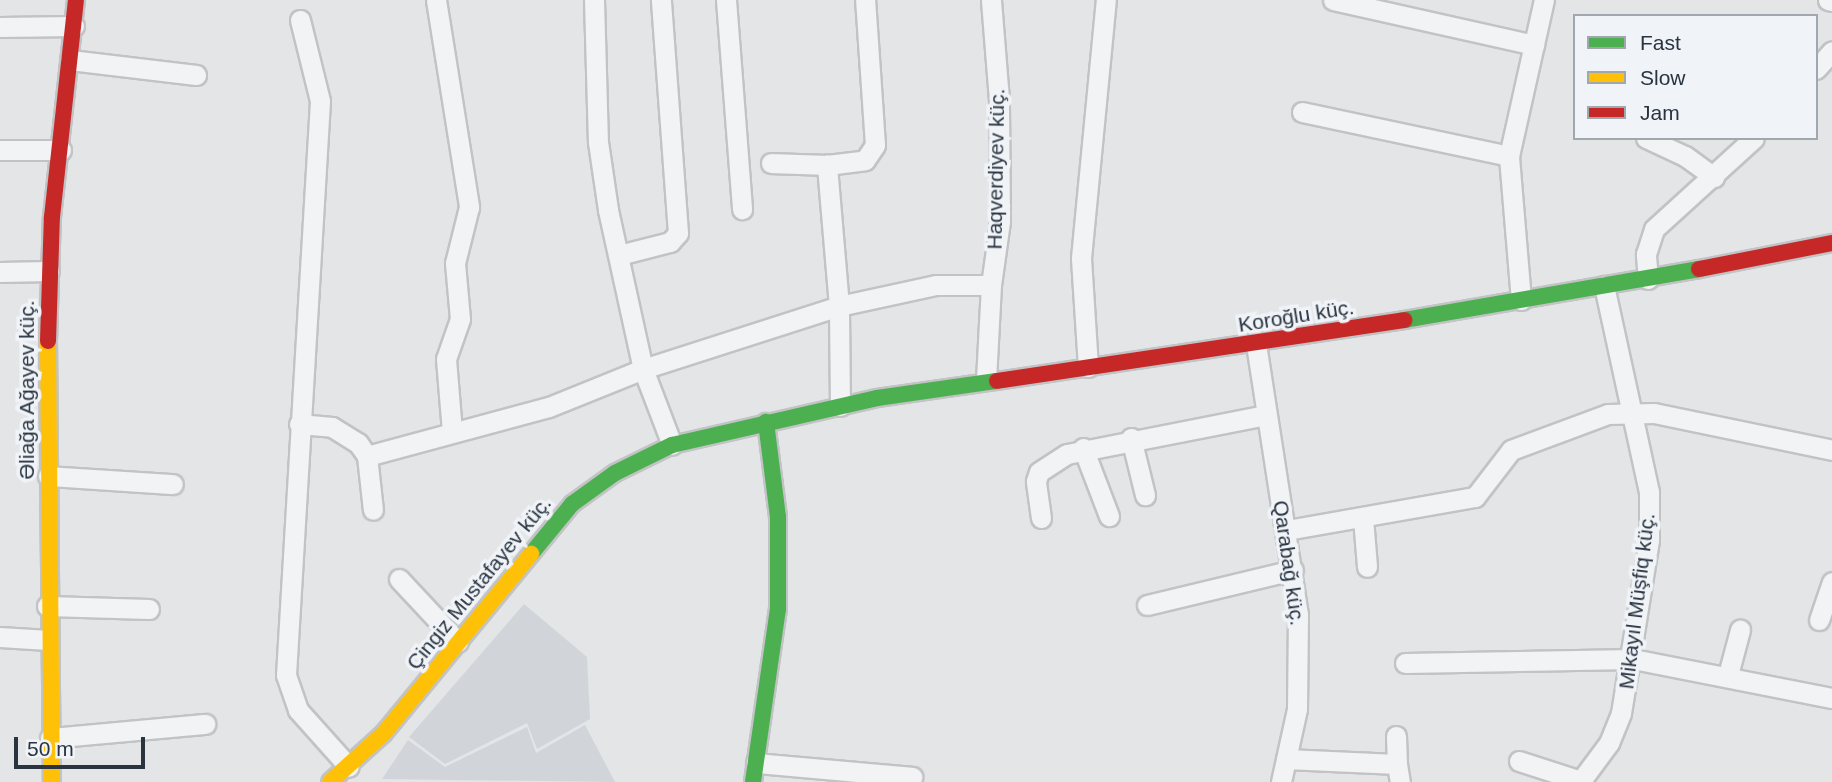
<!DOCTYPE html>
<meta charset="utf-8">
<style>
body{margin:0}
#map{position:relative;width:1832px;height:782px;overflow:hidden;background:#e3e5e7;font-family:Helvetica,sans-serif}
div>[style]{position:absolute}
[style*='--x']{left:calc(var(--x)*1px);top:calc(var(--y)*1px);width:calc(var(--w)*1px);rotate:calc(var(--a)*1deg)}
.built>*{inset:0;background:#d1d5da}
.roads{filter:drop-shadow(2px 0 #c1c3c5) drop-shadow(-2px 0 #c1c3c5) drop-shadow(0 2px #c1c3c5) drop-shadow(0 -2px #c1c3c5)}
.street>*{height:19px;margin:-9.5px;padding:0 9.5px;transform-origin:9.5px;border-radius:9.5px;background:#f1f3f4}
.fast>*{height:16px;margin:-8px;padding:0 8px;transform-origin:8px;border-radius:8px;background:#4caf50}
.slow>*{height:16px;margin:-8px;padding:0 8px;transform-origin:8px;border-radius:8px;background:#ffc107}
.jam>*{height:16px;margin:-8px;padding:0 8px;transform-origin:8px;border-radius:8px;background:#c62828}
span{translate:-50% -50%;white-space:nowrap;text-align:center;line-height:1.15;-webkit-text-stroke:7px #f0f3f7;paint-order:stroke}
.street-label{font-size:21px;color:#293440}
.legend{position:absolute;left:1573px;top:14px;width:245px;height:126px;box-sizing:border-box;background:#f0f3f7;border:2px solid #a0a7ae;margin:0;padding:9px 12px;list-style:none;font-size:21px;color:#293440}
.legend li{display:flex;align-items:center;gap:14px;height:35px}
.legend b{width:35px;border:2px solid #a0a7ae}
.scale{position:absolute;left:14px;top:737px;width:131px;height:32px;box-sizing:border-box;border:4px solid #293440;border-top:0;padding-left:9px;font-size:21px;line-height:24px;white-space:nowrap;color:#293440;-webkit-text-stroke:5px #f0f3f7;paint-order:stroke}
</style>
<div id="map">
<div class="built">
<i style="clip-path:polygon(524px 604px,587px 657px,590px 719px,537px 749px,527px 723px,445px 764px,409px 737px)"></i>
<i style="clip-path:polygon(585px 725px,615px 782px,382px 779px,408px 740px,445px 767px,527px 727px,536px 753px)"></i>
</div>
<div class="roads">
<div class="street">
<i style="--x:436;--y:0;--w:210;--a:80.9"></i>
<i style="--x:469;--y:207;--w:58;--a:104"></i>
<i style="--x:455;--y:263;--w:56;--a:84.9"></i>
<i style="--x:460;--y:319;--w:42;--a:109.3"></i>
<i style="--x:446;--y:359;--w:73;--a:85.3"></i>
<i style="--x:594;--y:0;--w:142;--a:88.4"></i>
<i style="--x:598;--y:142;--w:69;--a:81.6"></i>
<i style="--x:608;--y:210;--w:163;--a:77.6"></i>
<i style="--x:643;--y:369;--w:81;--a:69.1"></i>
<i style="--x:726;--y:0;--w:210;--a:85.6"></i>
<i style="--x:1333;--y:0;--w:206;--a:12.6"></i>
<i style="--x:1828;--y:0;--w:4;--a:14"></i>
<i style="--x:300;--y:20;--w:83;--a:76.1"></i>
<i style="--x:320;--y:101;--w:575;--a:93.39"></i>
<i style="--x:286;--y:675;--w:37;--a:71"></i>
<i style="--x:298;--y:710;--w:76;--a:48.2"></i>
<i style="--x:0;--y:27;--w:74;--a:-0.8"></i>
<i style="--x:70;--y:60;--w:127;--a:6.8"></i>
<i style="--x:1816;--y:69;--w:24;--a:-48"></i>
<i style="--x:1302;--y:112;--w:212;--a:12"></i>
<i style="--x:1646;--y:138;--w:43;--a:24.8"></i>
<i style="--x:1685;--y:156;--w:36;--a:36"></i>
<i style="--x:0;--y:150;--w:61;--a:0"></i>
<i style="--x:771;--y:163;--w:56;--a:2"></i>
<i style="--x:619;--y:255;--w:53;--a:-14.3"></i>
<i style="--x:670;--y:242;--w:12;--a:-48"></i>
<i style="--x:678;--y:233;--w:234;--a:-94.2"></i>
<i style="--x:0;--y:272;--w:49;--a:-1.2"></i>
<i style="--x:1648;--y:279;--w:25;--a:-95"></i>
<i style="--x:1646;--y:254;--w:26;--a:-72"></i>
<i style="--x:1654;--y:229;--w:135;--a:-42.3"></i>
<i style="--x:1521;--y:300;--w:144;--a:-94.8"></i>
<i style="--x:1509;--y:156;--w:160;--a:-77.4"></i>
<i style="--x:1256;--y:344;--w:273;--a:81.2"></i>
<i style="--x:1298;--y:614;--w:95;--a:90.6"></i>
<i style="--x:1297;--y:709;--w:75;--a:102.4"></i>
<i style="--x:1088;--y:367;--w:109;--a:-93.7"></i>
<i style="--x:1081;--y:258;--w:259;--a:-84.5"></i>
<i style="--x:986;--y:380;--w:95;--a:-87"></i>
<i style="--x:991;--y:285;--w:65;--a:-82"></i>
<i style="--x:1000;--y:221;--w:121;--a:-90.5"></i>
<i style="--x:999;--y:100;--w:100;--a:-94.6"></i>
<i style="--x:840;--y:406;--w:100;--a:-90.6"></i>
<i style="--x:839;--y:306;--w:142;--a:-94.9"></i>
<i style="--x:827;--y:165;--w:38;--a:-7"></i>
<i style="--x:865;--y:160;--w:18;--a:-56"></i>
<i style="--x:875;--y:145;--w:145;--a:-93.9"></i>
<i style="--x:299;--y:424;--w:33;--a:5"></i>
<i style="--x:332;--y:427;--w:31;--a:32"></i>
<i style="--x:358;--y:443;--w:16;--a:55"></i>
<i style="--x:367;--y:456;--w:188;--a:-15.1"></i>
<i style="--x:549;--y:407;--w:101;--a:-22"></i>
<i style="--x:643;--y:369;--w:206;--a:-17.8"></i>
<i style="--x:839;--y:306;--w:99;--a:-12.2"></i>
<i style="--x:936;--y:285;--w:55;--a:0"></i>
<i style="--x:1131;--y:438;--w:59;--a:76.2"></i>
<i style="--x:1083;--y:448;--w:73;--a:69.1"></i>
<i style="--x:367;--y:456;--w:54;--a:83.7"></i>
<i style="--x:48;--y:476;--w:125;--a:3.7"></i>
<i style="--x:1041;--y:518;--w:37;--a:-98"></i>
<i style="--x:1036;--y:481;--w:9;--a:-72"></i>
<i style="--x:1039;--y:472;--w:33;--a:-33"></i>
<i style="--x:1067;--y:454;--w:202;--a:-11.1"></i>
<i style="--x:1363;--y:518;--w:49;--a:85.3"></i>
<i style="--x:1287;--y:530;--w:191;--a:-10"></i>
<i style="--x:1475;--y:497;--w:59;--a:-52.5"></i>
<i style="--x:1511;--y:450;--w:103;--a:-20.4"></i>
<i style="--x:1608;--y:414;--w:46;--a:-1.2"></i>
<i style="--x:1654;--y:413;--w:182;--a:11.7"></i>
<i style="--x:399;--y:579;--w:86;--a:46.9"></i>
<i style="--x:1147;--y:605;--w:150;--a:-13.5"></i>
<i style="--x:47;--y:606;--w:102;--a:1.7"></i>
<i style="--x:1819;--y:620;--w:40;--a:-71.1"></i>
<i style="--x:0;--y:637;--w:48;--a:3.6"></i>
<i style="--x:1405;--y:663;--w:228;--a:-1"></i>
<i style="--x:1633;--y:659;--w:203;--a:11.1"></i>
<i style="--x:1728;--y:675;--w:47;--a:-75.1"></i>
<i style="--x:1396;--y:736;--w:28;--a:88"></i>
<i style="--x:50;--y:738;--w:156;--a:-5.2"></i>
<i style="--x:1286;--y:759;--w:111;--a:2.6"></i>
<i style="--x:1397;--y:764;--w:18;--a:81"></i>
<i style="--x:1519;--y:761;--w:65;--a:17.9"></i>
<i style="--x:756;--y:763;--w:157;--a:5.1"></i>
<i style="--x:1580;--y:782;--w:49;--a:-53.4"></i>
<i style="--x:1609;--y:743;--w:32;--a:-68"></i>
<i style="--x:1621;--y:713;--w:175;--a:-80.8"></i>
<i style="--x:1649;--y:540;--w:48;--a:-90"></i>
<i style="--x:1649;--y:492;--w:211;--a:-102.3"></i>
</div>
<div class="fast">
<i style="--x:1404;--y:320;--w:299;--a:-9.8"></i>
<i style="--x:531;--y:554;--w:65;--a:-50.6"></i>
<i style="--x:572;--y:504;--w:53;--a:-35.8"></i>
<i style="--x:615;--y:473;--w:64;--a:-26.2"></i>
<i style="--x:672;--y:445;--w:210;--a:-12.9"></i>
<i style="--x:877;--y:398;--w:121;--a:-8.1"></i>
<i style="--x:753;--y:782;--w:175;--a:-81.8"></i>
<i style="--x:778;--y:609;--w:92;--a:-90"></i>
<i style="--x:778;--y:517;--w:96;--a:-97.2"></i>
</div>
<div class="slow">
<i style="--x:48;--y:341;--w:441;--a:89.5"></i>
<i style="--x:330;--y:782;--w:73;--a:-42.2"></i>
<i style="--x:384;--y:733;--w:232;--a:-50.6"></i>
</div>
<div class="jam">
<i style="--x:1699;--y:269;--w:136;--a:-11.1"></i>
<i style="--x:48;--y:341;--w:124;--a:-88.2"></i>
<i style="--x:52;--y:217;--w:218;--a:-83.7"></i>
<i style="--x:997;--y:381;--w:412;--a:-8.5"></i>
</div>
</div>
<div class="street-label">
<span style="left:996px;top:169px;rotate:-89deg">Haqverdiyev küç.</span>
<span style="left:1296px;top:316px;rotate:-9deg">Koroğlu küç.</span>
<span style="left:27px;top:390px;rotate:-90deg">Əliağa Ağayev küç.</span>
<span style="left:1289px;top:563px;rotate:82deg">Qarabağ küç.</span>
<span style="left:479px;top:583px;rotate:-51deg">Çingiz Mustafayev küç.</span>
<span style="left:1637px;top:601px;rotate:-83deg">Mikayıl Müşfiq küç.</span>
</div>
<ul class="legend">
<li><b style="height:9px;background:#4caf50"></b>Fast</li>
<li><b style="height:9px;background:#ffc107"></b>Slow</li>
<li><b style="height:9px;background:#c62828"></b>Jam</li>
</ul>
<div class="scale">50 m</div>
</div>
